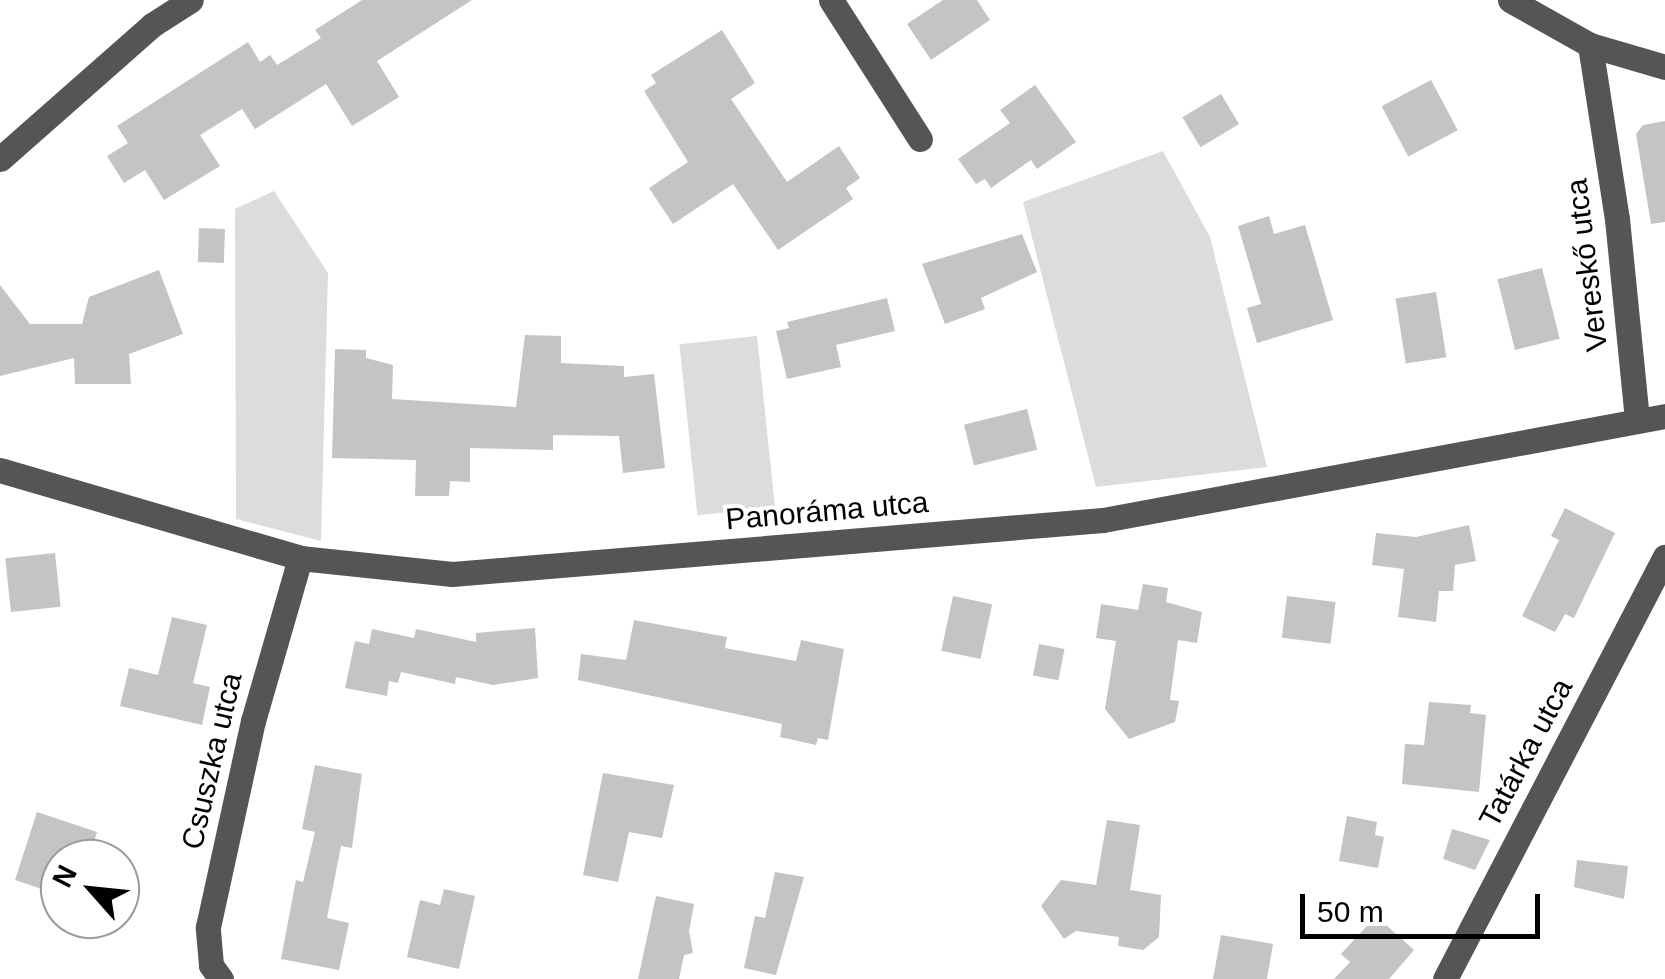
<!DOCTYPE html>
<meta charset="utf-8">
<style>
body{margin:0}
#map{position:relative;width:1665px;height:979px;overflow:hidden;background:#fff;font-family:Helvetica,sans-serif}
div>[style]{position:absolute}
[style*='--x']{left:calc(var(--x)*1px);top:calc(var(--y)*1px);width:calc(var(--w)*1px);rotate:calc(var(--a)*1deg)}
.green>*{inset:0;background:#dcdcdc;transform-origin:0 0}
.building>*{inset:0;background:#c4c4c4;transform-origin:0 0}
.minor>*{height:25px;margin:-12.5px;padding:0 12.5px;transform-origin:12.5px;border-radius:12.5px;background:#555}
span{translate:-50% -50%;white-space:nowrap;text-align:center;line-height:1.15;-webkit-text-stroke:8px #fff;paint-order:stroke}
.street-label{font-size:30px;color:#000}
.north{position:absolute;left:40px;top:839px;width:100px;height:100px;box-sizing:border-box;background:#fff;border:2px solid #999;border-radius:50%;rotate:297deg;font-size:28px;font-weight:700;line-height:40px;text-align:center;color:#000}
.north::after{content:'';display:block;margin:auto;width:35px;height:45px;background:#000;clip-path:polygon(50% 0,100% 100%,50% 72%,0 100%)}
.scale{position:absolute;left:1300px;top:894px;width:240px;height:45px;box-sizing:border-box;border:5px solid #000;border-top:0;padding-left:12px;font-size:30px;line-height:35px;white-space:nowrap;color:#000;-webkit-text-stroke:8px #fff;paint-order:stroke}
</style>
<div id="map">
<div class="green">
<i style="clip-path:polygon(1163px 151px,1210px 237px,1267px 467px,1096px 487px,1023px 202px)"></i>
<i style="clip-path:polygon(274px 191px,328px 273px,321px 541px,236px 519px,235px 209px)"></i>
<i style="left:757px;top:336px;width:172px;height:78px;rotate:84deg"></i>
</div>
<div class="building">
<i style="clip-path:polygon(362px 0,472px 0,377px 61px,399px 97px,352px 126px,326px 84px,255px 129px,242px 109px,200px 135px,220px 166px,164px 200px,145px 170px,124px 183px,107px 156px,128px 143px,117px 126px,248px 42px,260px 62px,270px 55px,277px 65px,321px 38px,315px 30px)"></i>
<i style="clip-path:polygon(943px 0,977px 0,990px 20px,931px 60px,907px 24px)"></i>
<i style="clip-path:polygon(722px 30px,755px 83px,731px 99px,787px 182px,839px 146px,860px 178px,846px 188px,853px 199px,778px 250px,733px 184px,673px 224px,649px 188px,688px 162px,644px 91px,656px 83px,651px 75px)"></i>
<i style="left:1431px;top:80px;width:57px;height:56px;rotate:62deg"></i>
<i style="clip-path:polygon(1035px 85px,1076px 142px,1037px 169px,1031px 160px,991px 188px,985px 179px,976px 184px,958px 159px,1010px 123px,1000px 110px)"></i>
<i style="left:1221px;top:94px;width:35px;height:45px;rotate:59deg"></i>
<i style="clip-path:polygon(1665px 121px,1665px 222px,1651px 224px,1636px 134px,1643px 125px)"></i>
<i style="clip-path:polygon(1269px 216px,1274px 234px,1305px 225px,1333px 320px,1257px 343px,1247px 308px,1261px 304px,1238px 226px)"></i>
<i style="left:199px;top:228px;width:26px;height:34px;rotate:2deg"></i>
<i style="clip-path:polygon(1022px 234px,1037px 272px,981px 298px,985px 309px,945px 324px,922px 264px)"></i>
<i style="left:1542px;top:268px;width:73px;height:46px;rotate:76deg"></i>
<i style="clip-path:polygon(159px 270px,183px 334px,129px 354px,131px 384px,75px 384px,74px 358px,0 376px,0 285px,30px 324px,82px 324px,89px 297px)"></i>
<i style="left:1436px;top:292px;width:66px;height:41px;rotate:81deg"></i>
<i style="clip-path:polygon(887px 298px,895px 331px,836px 345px,841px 367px,787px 379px,776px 331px,789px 328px,787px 322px)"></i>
<i style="clip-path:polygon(525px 335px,561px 336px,561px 363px,624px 366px,624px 377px,654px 374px,665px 468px,623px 473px,619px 436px,553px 435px,553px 450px,470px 448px,470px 482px,450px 481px,449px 496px,415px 496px,416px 460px,332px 458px,335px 349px,366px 350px,366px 358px,393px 365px,392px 399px,516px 407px)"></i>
<i style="left:1027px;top:409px;width:42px;height:65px;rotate:76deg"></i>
<i style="clip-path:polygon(1565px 508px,1615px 533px,1574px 618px,1565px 614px,1555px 632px,1522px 616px,1559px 540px,1551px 536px)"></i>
<i style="clip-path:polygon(1469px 525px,1476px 561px,1455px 565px,1453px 591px,1439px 591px,1436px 622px,1398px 617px,1404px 569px,1372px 565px,1376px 533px,1416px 537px)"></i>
<i style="left:55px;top:553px;width:54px;height:50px;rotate:84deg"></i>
<i style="clip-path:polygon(1143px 584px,1168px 588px,1166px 602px,1202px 612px,1197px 643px,1178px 640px,1170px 700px,1179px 701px,1175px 722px,1129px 739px,1105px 709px,1116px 641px,1096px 638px,1101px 604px,1138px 610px)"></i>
<i style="left:953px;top:596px;width:40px;height:56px;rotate:12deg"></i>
<i style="left:1287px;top:596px;width:49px;height:42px;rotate:7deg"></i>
<i style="clip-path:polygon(172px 617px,207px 625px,193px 683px,210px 687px,202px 725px,120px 706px,129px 668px,158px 675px)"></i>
<i style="clip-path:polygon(634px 620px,727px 637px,725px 648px,796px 661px,801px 640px,844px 649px,828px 740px,818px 738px,816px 745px,780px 737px,782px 724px,578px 680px,581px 654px,626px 660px)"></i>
<i style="clip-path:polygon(535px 628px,538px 678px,493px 685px,456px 677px,455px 684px,401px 672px,398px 683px,389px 681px,387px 696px,345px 688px,355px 641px,369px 644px,372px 629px,414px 638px,416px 629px,476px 642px,476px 633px)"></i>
<i style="left:1039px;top:644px;width:26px;height:32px;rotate:11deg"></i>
<i style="clip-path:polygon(1429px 702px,1471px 705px,1470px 713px,1486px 715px,1479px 792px,1402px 784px,1405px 744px,1424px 745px)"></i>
<i style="clip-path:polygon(315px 765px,362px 774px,352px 848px,341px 846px,327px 918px,349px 923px,339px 970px,281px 959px,296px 880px,303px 882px,315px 832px,302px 829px)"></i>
<i style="clip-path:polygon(603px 773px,674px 785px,662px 838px,629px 832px,618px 882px,583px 875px)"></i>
<i style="clip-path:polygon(37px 812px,97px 832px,89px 859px,60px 859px,60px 895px,15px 880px)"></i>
<i style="clip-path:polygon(1347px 816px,1377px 822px,1375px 835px,1384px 837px,1378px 868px,1339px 861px)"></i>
<i style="clip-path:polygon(1107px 820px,1140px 825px,1130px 890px,1161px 895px,1159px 937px,1143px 950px,1118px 946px,1119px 937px,1076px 931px,1064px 939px,1041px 906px,1061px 880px,1096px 885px)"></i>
<i style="clip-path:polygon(1452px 829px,1490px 840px,1475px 870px,1443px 859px)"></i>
<i style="clip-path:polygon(1577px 860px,1628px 866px,1624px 899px,1574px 887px)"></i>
<i style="clip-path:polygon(775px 872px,804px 877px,776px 975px,744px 968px,755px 916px,765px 918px)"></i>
<i style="clip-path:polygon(444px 889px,475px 896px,459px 969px,407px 957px,420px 900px,440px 905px)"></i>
<i style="clip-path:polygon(656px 896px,694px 904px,689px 931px,693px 953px,684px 955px,679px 979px,638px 979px)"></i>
<i style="clip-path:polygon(1376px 916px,1414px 950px,1389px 979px,1334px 979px,1350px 962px,1341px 954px)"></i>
<i style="clip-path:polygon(1221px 935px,1273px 944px,1267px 979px,1213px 979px)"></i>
</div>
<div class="minor">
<i style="--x:831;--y:0;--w:165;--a:57.4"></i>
<i style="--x:1510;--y:0;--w:92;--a:29.4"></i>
<i style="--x:1590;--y:45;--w:78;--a:16.3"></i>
<i style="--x:1590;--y:45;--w:176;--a:81.2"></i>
<i style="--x:1617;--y:219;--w:202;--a:84.3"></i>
<i style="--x:0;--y:159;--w:203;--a:-41.4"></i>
<i style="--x:152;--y:25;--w:46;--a:-32.7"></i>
<i style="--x:0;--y:470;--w:313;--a:16.3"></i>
<i style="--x:300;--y:558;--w:153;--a:6"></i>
<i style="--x:452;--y:574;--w:653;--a:-4.74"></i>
<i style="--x:1103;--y:520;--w:572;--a:-10.48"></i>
<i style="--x:221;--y:979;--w:17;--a:-126"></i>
<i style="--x:211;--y:965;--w:38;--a:-95"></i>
<i style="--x:208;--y:927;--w:211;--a:-77.7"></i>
<i style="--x:253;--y:721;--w:170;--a:-73.9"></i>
<i style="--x:1445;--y:979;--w:476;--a:-62.5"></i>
</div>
<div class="street-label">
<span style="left:1587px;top:265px;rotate:-97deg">Vereskő utca</span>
<span style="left:827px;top:511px;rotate:-5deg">Panoráma utca</span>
<span style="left:1526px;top:753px;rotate:-62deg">Tatárka utca</span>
<span style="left:212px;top:761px;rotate:-77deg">Csuszka utca</span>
</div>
<div class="north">N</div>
<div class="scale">50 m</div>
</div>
